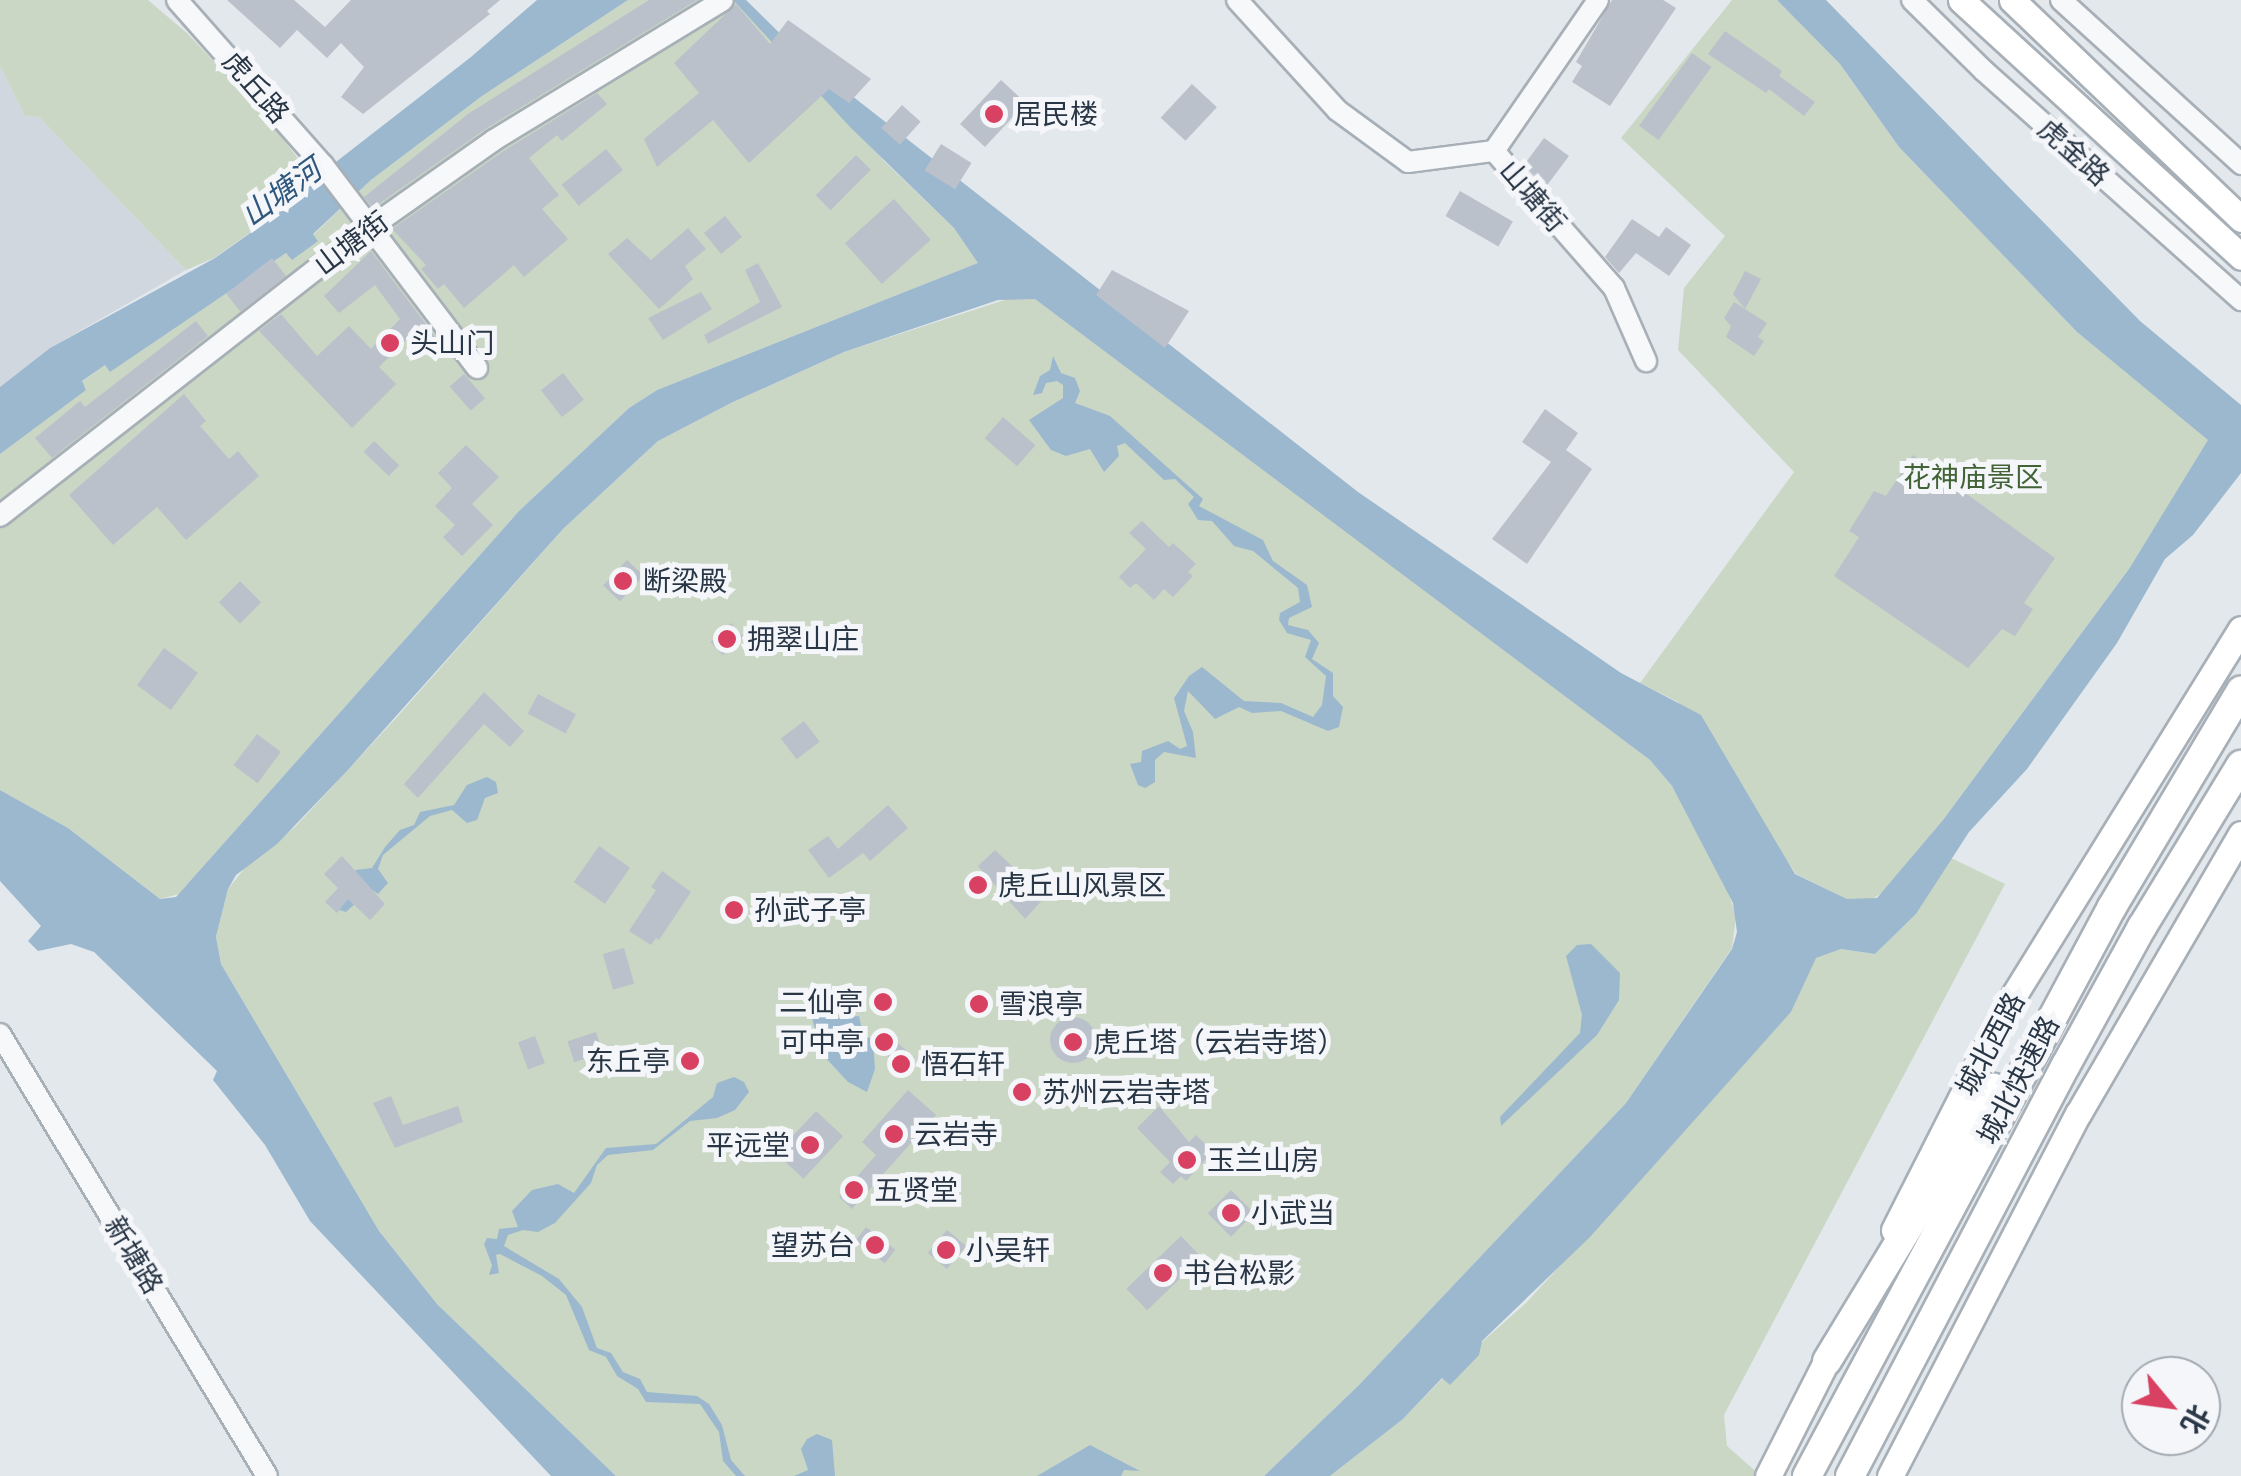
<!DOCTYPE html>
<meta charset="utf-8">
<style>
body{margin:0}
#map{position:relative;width:2241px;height:1476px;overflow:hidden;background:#e3e8ec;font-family:"Archivo Narrow","Noto Sans SC",sans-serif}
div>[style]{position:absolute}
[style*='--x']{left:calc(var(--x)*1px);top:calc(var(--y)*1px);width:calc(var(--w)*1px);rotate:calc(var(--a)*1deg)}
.built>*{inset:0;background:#d1d7df}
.green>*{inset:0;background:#cad7c4}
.water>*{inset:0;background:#9cb8cf}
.building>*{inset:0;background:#bac1cb;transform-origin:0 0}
.round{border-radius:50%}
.roads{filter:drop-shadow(2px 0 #a7afb7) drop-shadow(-2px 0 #a7afb7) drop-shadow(0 2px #a7afb7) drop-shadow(0 -2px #a7afb7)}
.minor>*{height:20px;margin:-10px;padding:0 10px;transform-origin:10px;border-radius:10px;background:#f7f8fa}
.major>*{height:25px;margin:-12.5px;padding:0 12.5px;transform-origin:12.5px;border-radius:12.5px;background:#fff}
.highway>*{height:28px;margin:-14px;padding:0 14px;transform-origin:14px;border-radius:14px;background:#fff}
.dots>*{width:28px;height:28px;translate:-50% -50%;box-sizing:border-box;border:5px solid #f4f6f9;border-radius:50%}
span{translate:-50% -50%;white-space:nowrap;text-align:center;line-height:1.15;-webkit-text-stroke:10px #f4f6f9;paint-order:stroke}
.street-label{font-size:28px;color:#293646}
.poi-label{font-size:28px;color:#293646}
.left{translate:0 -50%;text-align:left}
.right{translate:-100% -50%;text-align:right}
.park-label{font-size:28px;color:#416336}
.water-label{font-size:30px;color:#30587e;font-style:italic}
.north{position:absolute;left:2121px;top:1356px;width:100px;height:100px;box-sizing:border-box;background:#f4f6f9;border:2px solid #a3a9b1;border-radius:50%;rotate:119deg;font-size:28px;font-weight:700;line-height:40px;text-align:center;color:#293646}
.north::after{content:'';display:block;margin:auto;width:35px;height:45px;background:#d94163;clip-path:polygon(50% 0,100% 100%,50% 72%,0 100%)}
</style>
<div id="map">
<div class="built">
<i style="clip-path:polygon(0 66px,25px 116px,39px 117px,186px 270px,50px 348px,0 387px)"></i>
</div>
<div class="green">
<i style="clip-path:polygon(0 0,148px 0,188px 34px,268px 120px,314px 179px,304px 195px,214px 258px,186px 270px,39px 117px,25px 116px,0 66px)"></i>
<i style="clip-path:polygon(628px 0,733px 0,884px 161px,954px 228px,979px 263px,657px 390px,629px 408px,519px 511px,179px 894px,160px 899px,68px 828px,0 790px,0 454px,86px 389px,81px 382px,105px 365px,111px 371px,286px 253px,292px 259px,318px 240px,313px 235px,371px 180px,482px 96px)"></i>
<i style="clip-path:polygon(1732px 0,1777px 0,1840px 64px,1899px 147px,2077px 332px,2209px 440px,2129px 569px,1943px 820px,1883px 892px,1868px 902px,1847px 899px,1796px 874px,1678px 702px,1640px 683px,1794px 472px,1678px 350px,1684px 288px,1725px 236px,1621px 138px)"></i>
<i style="clip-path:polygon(1017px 296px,1035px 299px,1082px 333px,1650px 760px,1672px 786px,1724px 879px,1736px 916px,1732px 948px,1626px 1103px,1358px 1386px,1264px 1476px,616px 1476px,437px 1304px,379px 1231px,221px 964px,216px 937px,228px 889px,248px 864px,295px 827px,397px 717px,563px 529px,658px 441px,733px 402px,844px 352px)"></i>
<i style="clip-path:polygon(1951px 858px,2005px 884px,1724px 1415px,1727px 1446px,1761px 1476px,1330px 1476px,1403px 1419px,1443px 1378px,1449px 1384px,1482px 1342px,1527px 1302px,1791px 1012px,1815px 958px,1841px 949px,1875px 954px,1916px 914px)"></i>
</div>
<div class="water">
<i style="clip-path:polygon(537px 0,628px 0,482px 96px,371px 180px,313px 234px,318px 241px,292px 260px,286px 253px,110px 372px,105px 365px,82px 381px,86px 390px,0 454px,0 387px,50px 348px,215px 258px,304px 195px,314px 179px,471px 57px)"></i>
<i style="clip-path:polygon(733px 0,746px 0,810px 63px,1358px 492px,1621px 673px,1701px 715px,1795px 874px,1847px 899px,1877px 898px,1943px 820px,2129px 569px,2208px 440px,2077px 332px,1899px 147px,1840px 64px,1777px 0,1826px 0,2140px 321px,2241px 405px,2241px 473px,2193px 535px,2165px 559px,2117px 643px,2027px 769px,1969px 832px,1916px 914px,1875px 954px,1841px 949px,1816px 958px,1791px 1012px,1590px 1237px,1482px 1341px,1479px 1355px,1450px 1385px,1442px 1378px,1403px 1419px,1330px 1476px,1264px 1476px,1358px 1386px,1626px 1103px,1732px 949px,1737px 932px,1733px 903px,1672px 786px,1650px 760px,1035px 299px,998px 300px,844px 352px,733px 402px,658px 441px,563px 529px,347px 771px,277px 844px,236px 875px,228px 889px,216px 937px,221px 964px,379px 1231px,437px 1304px,616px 1476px,551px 1476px,310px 1221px,265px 1145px,213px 1080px,217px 1071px,94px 952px,71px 944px,38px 951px,28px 941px,41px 926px,0 881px,0 790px,68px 828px,160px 899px,176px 897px,519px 511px,629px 408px,657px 390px,978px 263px,954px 228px,850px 127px)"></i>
<i style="clip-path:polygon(1053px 356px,1061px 373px,1075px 378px,1080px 391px,1075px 403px,1110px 416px,1203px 499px,1199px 506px,1263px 540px,1273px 561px,1307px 585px,1312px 607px,1289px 618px,1288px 625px,1308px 630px,1319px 643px,1312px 659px,1333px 673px,1333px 696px,1343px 707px,1339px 727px,1328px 731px,1281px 711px,1252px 713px,1239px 707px,1215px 719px,1188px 691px,1184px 711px,1193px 732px,1196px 758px,1164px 752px,1155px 760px,1155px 782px,1145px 788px,1138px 785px,1130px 764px,1141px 762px,1142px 751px,1168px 741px,1180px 749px,1187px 746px,1174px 698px,1189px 676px,1202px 667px,1244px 701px,1281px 703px,1313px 717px,1322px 705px,1326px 676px,1305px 657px,1311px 640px,1287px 633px,1279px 620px,1280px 613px,1300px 602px,1298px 588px,1253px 551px,1234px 546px,1212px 521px,1198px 520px,1188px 504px,1194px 497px,1175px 479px,1164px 480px,1125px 443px,1117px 446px,1119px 456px,1104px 472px,1090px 449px,1066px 456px,1051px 450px,1029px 420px,1063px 398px,1063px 385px,1057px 381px,1046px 383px,1042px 393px,1033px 395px,1040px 376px,1050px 370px)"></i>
<i style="clip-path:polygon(487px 777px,496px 782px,498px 793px,485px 798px,477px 820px,467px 823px,452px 810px,430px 816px,383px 855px,378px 869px,388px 883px,378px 894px,371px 889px,346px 912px,330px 907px,344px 893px,339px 888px,356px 870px,372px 868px,385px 847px,400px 830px,414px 825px,420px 812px,454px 805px,467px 785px)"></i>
<i style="clip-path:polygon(1591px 944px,1620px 973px,1619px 1000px,1597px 1035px,1501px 1126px,1500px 1117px,1580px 1033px,1582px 1015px,1566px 956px,1577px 945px)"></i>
<i style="clip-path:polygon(821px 1007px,832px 1019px,859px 1016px,863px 1034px,873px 1040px,875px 1069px,867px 1092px,848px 1082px,822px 1054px,812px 1018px)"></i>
<i style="clip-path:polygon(734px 1077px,744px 1082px,749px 1092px,735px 1110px,717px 1118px,690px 1121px,653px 1150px,608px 1155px,597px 1165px,591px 1183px,555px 1223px,538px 1232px,523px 1230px,508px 1235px,504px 1246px,559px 1279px,582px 1307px,597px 1348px,611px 1353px,623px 1372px,640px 1379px,647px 1392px,697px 1396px,709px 1404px,722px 1425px,731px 1460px,745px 1476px,736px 1476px,723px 1461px,719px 1432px,700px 1404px,646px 1402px,638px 1389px,617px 1376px,606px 1357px,589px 1350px,566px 1295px,542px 1276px,500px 1254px,496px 1255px,499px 1273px,489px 1275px,492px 1265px,484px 1244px,487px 1238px,497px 1239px,499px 1229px,518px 1227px,512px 1211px,532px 1190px,558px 1184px,574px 1193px,606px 1148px,656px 1144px,713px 1097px,717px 1083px)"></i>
<i style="clip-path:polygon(817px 1434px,832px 1440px,835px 1476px,794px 1476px,808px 1470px,801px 1449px,807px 1439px)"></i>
<i style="clip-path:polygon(1090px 1445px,1140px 1471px,1124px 1470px,1121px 1476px,1037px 1476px)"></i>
</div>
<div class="building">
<i style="clip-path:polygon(227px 0,294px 0,325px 27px,351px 0,500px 0,487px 11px,490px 14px,363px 114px,341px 97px,364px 67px,341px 43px,327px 58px,297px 30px,280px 48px)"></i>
<i style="clip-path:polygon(649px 0,697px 0,487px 128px,373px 208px,364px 197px,468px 114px)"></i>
<i style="clip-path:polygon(1612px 0,1663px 0,1676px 8px,1610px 106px,1572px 82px,1582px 66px,1576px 62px)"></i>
<i style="clip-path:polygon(736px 4px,770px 44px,788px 20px,871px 79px,849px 103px,829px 89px,749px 163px,713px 120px,657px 167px,644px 139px,699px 93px,674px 63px)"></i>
<i style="clip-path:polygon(1725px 31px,1782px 71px,1779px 76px,1815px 102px,1804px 116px,1769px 89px,1766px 93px,1708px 54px)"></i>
<i style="left:1692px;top:53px;width:24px;height:90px;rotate:36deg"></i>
<i style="left:1001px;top:80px;width:34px;height:60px;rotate:43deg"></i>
<i style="left:1192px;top:84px;width:34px;height:46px;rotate:43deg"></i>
<i style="clip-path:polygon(597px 93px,607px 104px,562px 141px,557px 135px,529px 158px,559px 195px,542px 209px,568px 239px,524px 277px,514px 265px,464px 308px,444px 284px,438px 289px,421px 269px,426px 265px,392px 229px,502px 152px)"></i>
<i style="left:902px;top:105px;width:25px;height:31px;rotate:42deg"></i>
<i style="clip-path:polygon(1544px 138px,1569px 156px,1545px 188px,1524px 165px)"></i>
<i style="left:941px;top:144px;width:36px;height:31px;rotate:32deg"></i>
<i style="left:606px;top:149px;width:27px;height:57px;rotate:51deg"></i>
<i style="left:856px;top:155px;width:21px;height:57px;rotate:45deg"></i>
<i style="left:1460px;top:191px;width:61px;height:29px;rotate:30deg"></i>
<i style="left:894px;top:199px;width:55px;height:66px;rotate:48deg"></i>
<i style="left:725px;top:216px;width:27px;height:27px;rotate:51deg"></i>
<i style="clip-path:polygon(1632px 219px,1659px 237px,1666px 227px,1691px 245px,1669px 276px,1636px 253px,1619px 273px,1605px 257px)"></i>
<i style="clip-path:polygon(688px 228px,706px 249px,685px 266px,693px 279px,659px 309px,608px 254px,627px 238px,651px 260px)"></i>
<i style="clip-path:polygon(371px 251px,440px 343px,425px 354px,411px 335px,379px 367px,396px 384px,352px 428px,259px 331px,281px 314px,317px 356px,349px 326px,371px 349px,400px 319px,375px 285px,339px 313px,324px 296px)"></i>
<i style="left:272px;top:258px;width:23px;height:58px;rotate:52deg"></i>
<i style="clip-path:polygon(758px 263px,782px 307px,708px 344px,704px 335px,760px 302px,745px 270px)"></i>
<i style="clip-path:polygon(1112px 270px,1189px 311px,1165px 348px,1096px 295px)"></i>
<i style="clip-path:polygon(1745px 271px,1761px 279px,1745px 309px,1733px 294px)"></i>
<i style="clip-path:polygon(701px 292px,712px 309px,663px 340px,648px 318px)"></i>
<i style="clip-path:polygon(1734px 302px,1767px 323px,1758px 337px,1764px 341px,1754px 356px,1726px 337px,1731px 326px,1724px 318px)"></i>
<i style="clip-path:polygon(196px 321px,208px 336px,52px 458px,35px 438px,80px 401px,85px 407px)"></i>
<i style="left:563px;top:373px;width:34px;height:28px;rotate:52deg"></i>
<i style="left:464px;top:374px;width:32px;height:19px;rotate:49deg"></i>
<i style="clip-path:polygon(184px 394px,206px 421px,200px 426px,229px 459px,238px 451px,259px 476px,186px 540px,157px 507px,113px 545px,69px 495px)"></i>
<i style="clip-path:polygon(1545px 409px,1578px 433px,1566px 450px,1592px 469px,1527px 564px,1492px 539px,1551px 462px,1522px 442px)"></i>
<i style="left:1003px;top:417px;width:43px;height:28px;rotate:41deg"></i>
<i style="left:374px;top:441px;width:35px;height:15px;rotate:44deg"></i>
<i style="clip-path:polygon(466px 445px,499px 477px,472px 504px,493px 525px,462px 556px,443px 537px,455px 525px,435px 506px,452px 488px,438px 473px)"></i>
<i style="clip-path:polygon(1913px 455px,2055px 558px,2024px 603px,2033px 609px,2015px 636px,2002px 629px,1968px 668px,1834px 576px,1859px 537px,1849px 531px,1874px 491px,1886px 496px)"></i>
<i style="clip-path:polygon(1142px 521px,1169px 547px,1173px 543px,1196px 564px,1188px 572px,1193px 576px,1173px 597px,1164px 589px,1154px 600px,1136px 583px,1130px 588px,1119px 577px,1146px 549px,1129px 533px)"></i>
<i style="left:627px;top:560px;width:23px;height:35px;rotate:43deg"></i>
<i style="left:240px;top:581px;width:30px;height:30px;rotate:45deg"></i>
<i style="left:731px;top:623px;width:18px;height:28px;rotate:47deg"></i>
<i style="left:164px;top:648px;width:42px;height:46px;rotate:36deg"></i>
<i style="clip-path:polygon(484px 692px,524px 731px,510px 747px,484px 724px,418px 798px,404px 784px)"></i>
<i style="left:538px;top:694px;width:43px;height:22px;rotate:28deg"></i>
<i style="left:804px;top:721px;width:26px;height:29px;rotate:53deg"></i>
<i style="left:257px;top:734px;width:30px;height:39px;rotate:37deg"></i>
<i style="clip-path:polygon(888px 805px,908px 828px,870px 861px,863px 853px,829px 878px,808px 850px,828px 836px,838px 849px)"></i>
<i style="left:599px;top:846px;width:38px;height:44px;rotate:35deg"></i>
<i style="clip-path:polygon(995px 850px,1045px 897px,1025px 919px,978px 866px)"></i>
<i style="clip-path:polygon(342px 856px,385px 904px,370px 920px,348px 899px,337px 913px,325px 902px,338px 888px,324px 874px)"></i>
<i style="clip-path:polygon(662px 871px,691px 892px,659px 940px,656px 938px,651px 945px,629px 931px,656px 890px,651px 887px)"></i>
<i style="left:624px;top:948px;width:37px;height:22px;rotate:74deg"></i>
<i class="round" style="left:1050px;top:1017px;width:46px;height:46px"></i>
<i style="left:884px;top:1031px;width:41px;height:17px;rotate:41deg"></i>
<i style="left:596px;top:1032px;width:22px;height:30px;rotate:72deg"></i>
<i style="left:535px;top:1036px;width:29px;height:18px;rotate:70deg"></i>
<i style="clip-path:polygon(908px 1090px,936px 1115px,852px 1209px,839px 1197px,876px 1155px,862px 1142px)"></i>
<i style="clip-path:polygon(391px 1096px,403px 1125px,458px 1106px,463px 1122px,395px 1148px,373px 1103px)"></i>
<i style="clip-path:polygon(1159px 1106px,1189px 1142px,1196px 1135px,1209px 1147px,1203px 1154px,1207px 1158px,1186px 1181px,1181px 1176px,1173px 1184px,1160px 1172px,1170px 1162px,1137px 1128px)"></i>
<i style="left:816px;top:1111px;width:37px;height:58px;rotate:43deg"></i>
<i style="left:1231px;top:1190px;width:33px;height:33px;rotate:45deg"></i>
<i style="left:866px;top:1227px;width:37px;height:17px;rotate:38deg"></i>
<i style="left:947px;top:1230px;width:25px;height:30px;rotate:40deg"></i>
<i style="left:1181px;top:1236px;width:30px;height:76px;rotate:46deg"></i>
</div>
<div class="roads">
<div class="minor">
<i style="--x:177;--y:0;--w:220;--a:48.5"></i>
<i style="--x:323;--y:165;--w:255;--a:52.8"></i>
<i style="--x:1237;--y:0;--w:149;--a:47.7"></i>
<i style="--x:1337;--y:110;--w:88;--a:36.2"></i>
<i style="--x:1408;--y:162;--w:87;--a:-7.3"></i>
<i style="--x:1494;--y:151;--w:182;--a:48.8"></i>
<i style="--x:1614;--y:288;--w:80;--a:66.3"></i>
<i style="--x:1912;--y:0;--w:100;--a:44.6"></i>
<i style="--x:1983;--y:70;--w:346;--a:41.7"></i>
<i style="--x:2061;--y:0;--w:244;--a:42.3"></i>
<i style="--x:1494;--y:151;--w:183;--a:-55.4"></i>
<i style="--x:0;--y:516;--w:467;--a:-38"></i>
<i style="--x:368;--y:229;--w:154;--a:-35.2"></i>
<i style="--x:494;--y:140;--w:268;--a:-31.4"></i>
<i style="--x:0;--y:1034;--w:516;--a:58.86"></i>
</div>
<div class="major">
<i style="--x:1961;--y:0;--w:380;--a:42.5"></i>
<i style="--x:2012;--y:0;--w:317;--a:43.7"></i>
<i style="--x:1894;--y:1230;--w:254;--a:-63.1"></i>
<i style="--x:2009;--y:1003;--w:440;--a:-58.2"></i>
<i style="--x:1768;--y:1476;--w:146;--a:-63.1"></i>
<i style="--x:1890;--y:1476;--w:408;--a:-62.6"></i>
<i style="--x:2078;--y:1114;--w:324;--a:-59.8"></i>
</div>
<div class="highway">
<i style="--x:1827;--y:1361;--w:320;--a:-58.7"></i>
<i style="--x:1807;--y:1476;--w:646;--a:-61.81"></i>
<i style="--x:2112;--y:907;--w:252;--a:-59.2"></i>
<i style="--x:1850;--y:1476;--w:464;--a:-62.3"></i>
<i style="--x:2066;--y:1065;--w:158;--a:-61.2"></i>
<i style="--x:2142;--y:927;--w:190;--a:-58.6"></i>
</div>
</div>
<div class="dots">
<i style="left:994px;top:114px;background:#d94163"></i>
<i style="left:390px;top:343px;background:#d94163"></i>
<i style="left:623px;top:581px;background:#d94163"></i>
<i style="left:727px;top:639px;background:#d94163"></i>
<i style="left:978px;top:885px;background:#d94163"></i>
<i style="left:734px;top:910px;background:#d94163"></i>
<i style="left:883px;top:1002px;background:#d94163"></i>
<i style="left:979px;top:1004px;background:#d94163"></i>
<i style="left:884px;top:1042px;background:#d94163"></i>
<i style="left:1073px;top:1042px;background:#d94163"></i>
<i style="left:690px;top:1061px;background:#d94163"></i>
<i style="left:901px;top:1064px;background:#d94163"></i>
<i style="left:1022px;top:1092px;background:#d94163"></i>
<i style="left:894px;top:1134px;background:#d94163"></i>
<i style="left:810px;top:1145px;background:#d94163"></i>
<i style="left:1187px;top:1160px;background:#d94163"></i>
<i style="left:854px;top:1190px;background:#d94163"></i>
<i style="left:1231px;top:1213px;background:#d94163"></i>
<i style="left:875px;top:1245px;background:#d94163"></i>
<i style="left:946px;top:1250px;background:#d94163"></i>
<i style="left:1163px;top:1273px;background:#d94163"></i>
</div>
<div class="street-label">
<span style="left:256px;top:87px;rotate:49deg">虎丘路</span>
<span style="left:2074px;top:152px;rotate:42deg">虎金路</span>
<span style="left:1533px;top:196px;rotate:49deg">山塘街</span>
<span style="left:351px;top:243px;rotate:-37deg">山塘街</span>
<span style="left:1990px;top:1044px;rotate:-62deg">城北西路</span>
<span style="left:2018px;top:1080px;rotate:-62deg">城北快速路</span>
<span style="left:134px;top:1255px;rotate:59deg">新塘路</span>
</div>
<div class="poi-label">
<span class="left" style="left:1014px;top:114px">居民楼</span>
<span class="left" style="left:410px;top:343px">头山门</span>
<span class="left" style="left:643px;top:581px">断梁殿</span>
<span class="left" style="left:747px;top:639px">拥翠山庄</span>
<span class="left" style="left:998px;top:885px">虎丘山风景区</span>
<span class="left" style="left:754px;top:910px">孙武子亭</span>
<span class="right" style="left:863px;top:1002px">二仙亭</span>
<span class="left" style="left:999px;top:1004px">雪浪亭</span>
<span class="right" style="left:864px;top:1042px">可中亭</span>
<span class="left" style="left:1093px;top:1042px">虎丘塔（云岩寺塔）</span>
<span class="right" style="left:670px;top:1061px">东丘亭</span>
<span class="left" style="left:921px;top:1064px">悟石轩</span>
<span class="left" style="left:1042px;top:1092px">苏州云岩寺塔</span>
<span class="left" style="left:914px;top:1134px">云岩寺</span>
<span class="right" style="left:790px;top:1145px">平远堂</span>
<span class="left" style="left:1207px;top:1160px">玉兰山房</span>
<span class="left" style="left:874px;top:1190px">五贤堂</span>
<span class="left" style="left:1251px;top:1213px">小武当</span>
<span class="right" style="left:855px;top:1245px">望苏台</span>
<span class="left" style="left:966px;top:1250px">小吴轩</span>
<span class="left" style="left:1183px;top:1273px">书台松影</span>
</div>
<div class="park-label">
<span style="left:1973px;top:477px">花神庙景区</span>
</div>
<div class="water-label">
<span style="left:281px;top:192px;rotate:-36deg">山塘河</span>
</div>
<div class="north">北</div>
</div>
